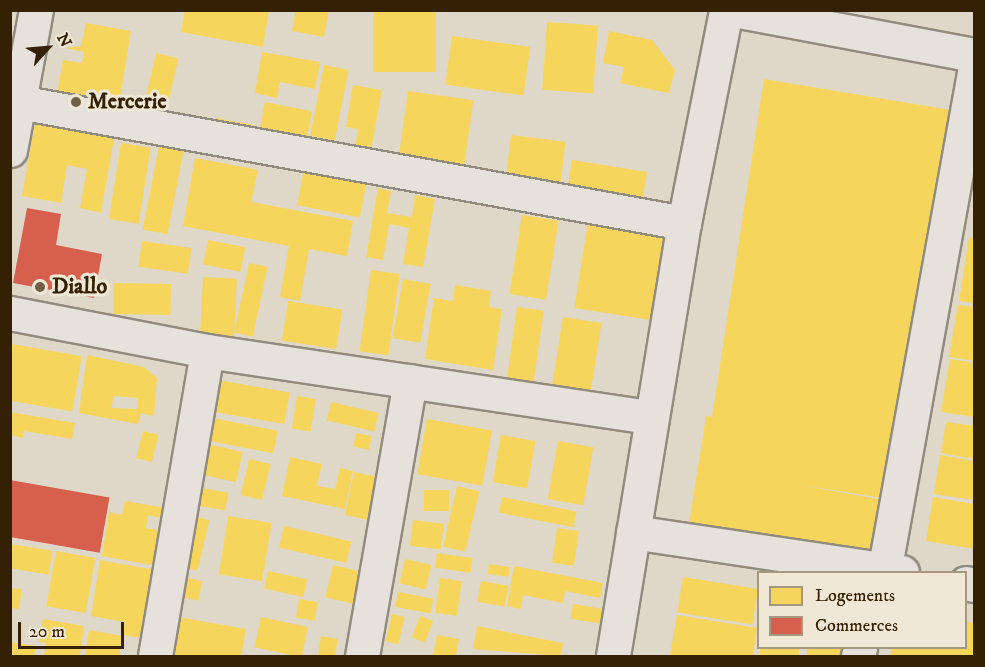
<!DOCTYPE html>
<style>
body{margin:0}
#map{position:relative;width:985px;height:667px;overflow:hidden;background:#dfd8c8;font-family:"IM FELL DW Pica",serif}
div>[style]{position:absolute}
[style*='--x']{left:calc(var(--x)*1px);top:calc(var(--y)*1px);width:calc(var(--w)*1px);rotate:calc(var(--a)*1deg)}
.homes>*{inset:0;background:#f6d55c;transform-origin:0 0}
.shops>*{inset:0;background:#d6604d;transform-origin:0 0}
.roads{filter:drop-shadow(2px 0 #918a7e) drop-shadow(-2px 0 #918a7e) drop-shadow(0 2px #918a7e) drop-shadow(0 -2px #918a7e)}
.minor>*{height:33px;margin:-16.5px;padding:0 16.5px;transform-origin:16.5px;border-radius:16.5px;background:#e6e2db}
.dots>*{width:16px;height:16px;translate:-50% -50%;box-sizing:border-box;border:3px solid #f0e8d5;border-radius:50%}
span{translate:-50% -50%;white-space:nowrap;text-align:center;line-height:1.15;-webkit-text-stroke:6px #f0e8d5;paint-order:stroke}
.poi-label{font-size:22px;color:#342003;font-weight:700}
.left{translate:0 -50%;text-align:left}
.frame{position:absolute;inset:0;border:12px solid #342003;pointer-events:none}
.legend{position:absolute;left:757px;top:571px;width:210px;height:78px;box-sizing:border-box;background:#f0e8d5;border:2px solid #a59881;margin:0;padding:8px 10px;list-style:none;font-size:18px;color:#342003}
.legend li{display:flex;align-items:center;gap:12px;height:30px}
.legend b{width:30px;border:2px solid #a59881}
.north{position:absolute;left:18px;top:18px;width:60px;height:60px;-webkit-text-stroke:4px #f0e8d5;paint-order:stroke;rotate:64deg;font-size:16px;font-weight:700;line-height:24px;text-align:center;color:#342003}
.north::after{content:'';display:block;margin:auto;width:21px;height:27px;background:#342003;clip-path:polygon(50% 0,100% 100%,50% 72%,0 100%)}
.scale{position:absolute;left:18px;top:622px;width:106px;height:27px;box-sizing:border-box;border:3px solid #342003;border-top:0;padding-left:8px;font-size:18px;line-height:21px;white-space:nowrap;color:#342003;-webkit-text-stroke:4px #f0e8d5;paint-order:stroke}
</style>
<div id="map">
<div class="homes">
<i style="clip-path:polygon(185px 10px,269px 10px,263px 47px,181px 32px)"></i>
<i style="clip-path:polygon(296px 10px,329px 10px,324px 37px,292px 31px)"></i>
<i style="left:373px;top:10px;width:63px;height:62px"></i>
<i style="left:547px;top:22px;width:51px;height:68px;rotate:4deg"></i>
<i style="clip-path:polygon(86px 23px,131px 31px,119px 105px,57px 94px,63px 60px,82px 63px,84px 52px,65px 48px,81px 46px)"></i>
<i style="clip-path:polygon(609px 31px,652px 40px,675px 70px,669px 93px,620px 83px,624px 67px,603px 63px)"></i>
<i style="left:452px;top:36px;width:79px;height:49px;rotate:8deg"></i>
<i style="clip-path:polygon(262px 52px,320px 62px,315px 89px,280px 82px,277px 98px,255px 93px)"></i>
<i style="left:156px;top:53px;width:23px;height:59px;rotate:13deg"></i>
<i style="left:324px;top:65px;width:25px;height:72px;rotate:11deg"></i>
<i style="clip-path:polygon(764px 79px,957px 111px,895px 500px,795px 484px,894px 502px,886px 555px,689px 524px,706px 416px,712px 417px)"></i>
<i style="clip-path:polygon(353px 85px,382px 90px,371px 151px,355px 148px,358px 129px,346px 127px)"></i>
<i style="left:408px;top:91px;width:66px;height:66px;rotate:8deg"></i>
<i style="left:265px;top:102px;width:48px;height:33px;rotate:11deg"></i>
<i style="left:215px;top:118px;width:40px;height:12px;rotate:10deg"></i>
<i style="clip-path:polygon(35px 124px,114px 138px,101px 213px,80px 208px,87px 169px,67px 165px,61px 203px,22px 196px)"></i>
<i style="left:511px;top:135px;width:55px;height:49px;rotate:7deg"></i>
<i style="left:121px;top:143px;width:30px;height:77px;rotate:9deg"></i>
<i style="left:159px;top:146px;width:25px;height:85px;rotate:11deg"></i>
<i style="clip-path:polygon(195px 158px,258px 170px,251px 202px,353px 221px,347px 256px,309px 249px,300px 301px,280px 297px,289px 246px,183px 226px)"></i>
<i style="left:572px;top:160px;width:76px;height:31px;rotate:9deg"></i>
<i style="left:304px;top:169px;width:64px;height:37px;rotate:11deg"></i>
<i style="clip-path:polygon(378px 188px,391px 191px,387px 213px,412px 217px,415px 195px,435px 199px,423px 267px,403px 264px,409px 228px,389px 224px,383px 260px,366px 257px)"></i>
<i style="left:522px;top:215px;width:37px;height:80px;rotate:9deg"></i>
<i style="left:588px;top:222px;width:81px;height:87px;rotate:9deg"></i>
<i style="clip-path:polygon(969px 237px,974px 238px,974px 303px,959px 301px)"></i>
<i style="left:208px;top:240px;width:38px;height:25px;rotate:11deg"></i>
<i style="left:142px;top:241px;width:50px;height:26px;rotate:8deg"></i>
<i style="left:249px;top:263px;width:19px;height:71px;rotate:12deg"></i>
<i style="left:371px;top:270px;width:29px;height:82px;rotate:8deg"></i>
<i style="left:203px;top:277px;width:34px;height:57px;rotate:3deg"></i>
<i style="left:403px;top:279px;width:28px;height:60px;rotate:10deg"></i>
<i style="left:114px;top:283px;width:57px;height:31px;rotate:1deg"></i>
<i style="clip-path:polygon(455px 285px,491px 291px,489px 307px,502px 309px,493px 370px,425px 359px,434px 298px,453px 301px)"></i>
<i style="left:288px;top:301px;width:55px;height:40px;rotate:9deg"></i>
<i style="clip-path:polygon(958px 305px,974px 307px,974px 361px,949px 357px)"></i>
<i style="left:517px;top:307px;width:27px;height:74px;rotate:8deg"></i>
<i style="left:563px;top:317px;width:39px;height:73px;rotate:9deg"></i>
<i style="left:12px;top:344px;width:71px;height:56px;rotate:10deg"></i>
<i style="clip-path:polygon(evenodd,87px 355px,144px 367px,157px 378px,154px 416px,141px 413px,138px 424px,79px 413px,87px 355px,113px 396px,138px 398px,137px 409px,112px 408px,113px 396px)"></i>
<i style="clip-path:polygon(950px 359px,974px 363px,974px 417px,941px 412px)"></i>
<i style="left:207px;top:378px;width:84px;height:32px;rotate:10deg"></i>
<i style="left:297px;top:396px;width:19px;height:33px;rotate:9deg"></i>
<i style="left:331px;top:402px;width:49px;height:19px;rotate:13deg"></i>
<i style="clip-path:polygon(10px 412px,75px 423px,72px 439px,24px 431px,23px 438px,10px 435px)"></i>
<i style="left:207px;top:417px;width:72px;height:23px;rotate:11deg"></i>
<i style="left:427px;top:419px;width:66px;height:56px;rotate:10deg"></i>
<i style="clip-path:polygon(946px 422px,974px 426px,974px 459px,941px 453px)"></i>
<i style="left:143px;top:431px;width:16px;height:28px;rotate:14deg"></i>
<i style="left:356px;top:433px;width:16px;height:14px;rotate:11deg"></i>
<i style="left:501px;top:435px;width:35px;height:48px;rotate:10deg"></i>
<i style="left:558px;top:441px;width:36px;height:59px;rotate:10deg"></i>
<i style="left:199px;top:442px;width:45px;height:31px;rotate:13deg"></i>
<i style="clip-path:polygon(940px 455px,974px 461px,974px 500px,934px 494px)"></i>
<i style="clip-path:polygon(290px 457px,322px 464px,317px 486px,335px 489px,340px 468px,353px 471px,345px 509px,282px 496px)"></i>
<i style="left:249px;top:459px;width:22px;height:37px;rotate:13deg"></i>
<i style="left:354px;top:472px;width:24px;height:44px;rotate:12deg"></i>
<i style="left:190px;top:486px;width:39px;height:18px;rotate:10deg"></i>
<i style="left:457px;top:486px;width:23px;height:62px;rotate:13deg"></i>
<i style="left:424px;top:490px;width:25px;height:21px"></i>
<i style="left:502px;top:497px;width:76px;height:16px;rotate:11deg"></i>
<i style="clip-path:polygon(933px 497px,974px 504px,974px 549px,926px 541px)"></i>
<i style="clip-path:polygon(125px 501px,178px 510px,176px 521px,148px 515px,146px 528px,174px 533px,168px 568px,102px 556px,109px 512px,122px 515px)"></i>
<i style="left:183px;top:514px;width:27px;height:52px;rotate:13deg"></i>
<i style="left:228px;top:516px;width:44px;height:59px;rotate:9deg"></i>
<i style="left:413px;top:520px;width:31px;height:26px;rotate:7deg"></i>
<i style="left:284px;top:526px;width:69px;height:22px;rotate:13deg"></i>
<i style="left:557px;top:528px;width:22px;height:35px;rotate:8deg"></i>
<i style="left:10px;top:544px;width:43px;height:24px;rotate:9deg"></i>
<i style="left:56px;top:551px;width:40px;height:56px;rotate:10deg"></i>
<i style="left:437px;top:553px;width:36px;height:15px;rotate:8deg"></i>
<i style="left:405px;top:559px;width:27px;height:25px;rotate:13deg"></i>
<i style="clip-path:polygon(100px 560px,161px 571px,149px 639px,123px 635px,125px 622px,91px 616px)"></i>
<i style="left:489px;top:564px;width:21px;height:10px;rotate:8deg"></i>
<i style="left:333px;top:565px;width:31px;height:33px;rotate:13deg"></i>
<i style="clip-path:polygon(514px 566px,603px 583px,600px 598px,565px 591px,563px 603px,523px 595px,521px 609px,507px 606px)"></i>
<i style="left:268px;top:571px;width:40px;height:18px;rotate:12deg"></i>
<i style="left:177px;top:576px;width:26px;height:20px;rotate:11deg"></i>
<i style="left:683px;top:577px;width:76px;height:36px;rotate:9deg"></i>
<i style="left:440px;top:578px;width:22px;height:35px;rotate:8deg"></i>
<i style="left:481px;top:581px;width:28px;height:21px;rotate:10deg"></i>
<i style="clip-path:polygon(10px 588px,22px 589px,19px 609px,10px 608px)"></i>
<i style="left:398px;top:592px;width:36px;height:15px;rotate:11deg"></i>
<i style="left:299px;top:599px;width:19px;height:19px;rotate:9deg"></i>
<i style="left:573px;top:604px;width:30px;height:15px;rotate:9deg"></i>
<i style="left:392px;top:614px;width:13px;height:28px;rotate:13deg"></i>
<i style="clip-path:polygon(677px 615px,757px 628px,753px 656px,670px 655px)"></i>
<i style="left:420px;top:616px;width:14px;height:23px;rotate:21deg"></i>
<i style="clip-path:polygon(178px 617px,246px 629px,241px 656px,171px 656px)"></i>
<i style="left:261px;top:617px;width:48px;height:31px;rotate:12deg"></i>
<i style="clip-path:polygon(43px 619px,84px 626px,80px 655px,44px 656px,46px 643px,39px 642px)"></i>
<i style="clip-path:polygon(966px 622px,974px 623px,974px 656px,890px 656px,892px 648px,966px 648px)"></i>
<i style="clip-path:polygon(477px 626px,563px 643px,561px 656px,473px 649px)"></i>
<i style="clip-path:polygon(89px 630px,123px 636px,119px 656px,85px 656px)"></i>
<i style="clip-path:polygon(437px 635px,459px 639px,456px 656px,433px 656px)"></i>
<i style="clip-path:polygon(321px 636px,338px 639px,335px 656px,318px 656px)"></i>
<i style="clip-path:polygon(10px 642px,36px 646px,34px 656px,10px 656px)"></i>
<i style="left:760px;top:648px;width:39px;height:8px"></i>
<i style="left:807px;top:648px;width:34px;height:8px"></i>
</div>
<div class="shops">
<i style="clip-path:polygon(27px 208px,61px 214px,56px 245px,102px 254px,94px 298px,13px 283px)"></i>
<i style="left:10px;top:480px;width:101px;height:56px;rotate:10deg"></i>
</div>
<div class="roads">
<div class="minor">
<i style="--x:734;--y:10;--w:244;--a:10.6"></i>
<i style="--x:19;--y:102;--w:676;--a:10.31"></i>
<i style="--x:10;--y:150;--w:142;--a:-79.5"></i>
<i style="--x:10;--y:313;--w:201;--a:10.9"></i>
<i style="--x:207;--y:351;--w:449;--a:8.5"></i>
<i style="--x:633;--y:532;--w:272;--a:8.5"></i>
<i style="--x:884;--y:572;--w:507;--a:-79.78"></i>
<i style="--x:966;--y:583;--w:8;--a:14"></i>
<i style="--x:155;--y:656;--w:309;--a:-80.3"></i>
<i style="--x:362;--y:656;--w:279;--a:-80.1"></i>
<i style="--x:613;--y:656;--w:439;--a:-80.7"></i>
<i style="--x:684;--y:223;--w:217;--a:-78.8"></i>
<i style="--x:858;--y:656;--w:8;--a:-76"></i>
</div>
</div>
<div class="dots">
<i style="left:76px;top:102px;background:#706048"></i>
<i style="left:40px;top:287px;background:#706048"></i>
</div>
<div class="poi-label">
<span class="left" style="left:88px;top:102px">Mercerie</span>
<span class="left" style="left:52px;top:287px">Diallo</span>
</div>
<div class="frame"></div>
<ul class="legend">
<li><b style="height:16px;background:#f6d55c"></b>Logements</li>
<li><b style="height:16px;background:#d6604d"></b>Commerces</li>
</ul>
<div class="north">N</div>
<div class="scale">20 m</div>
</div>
